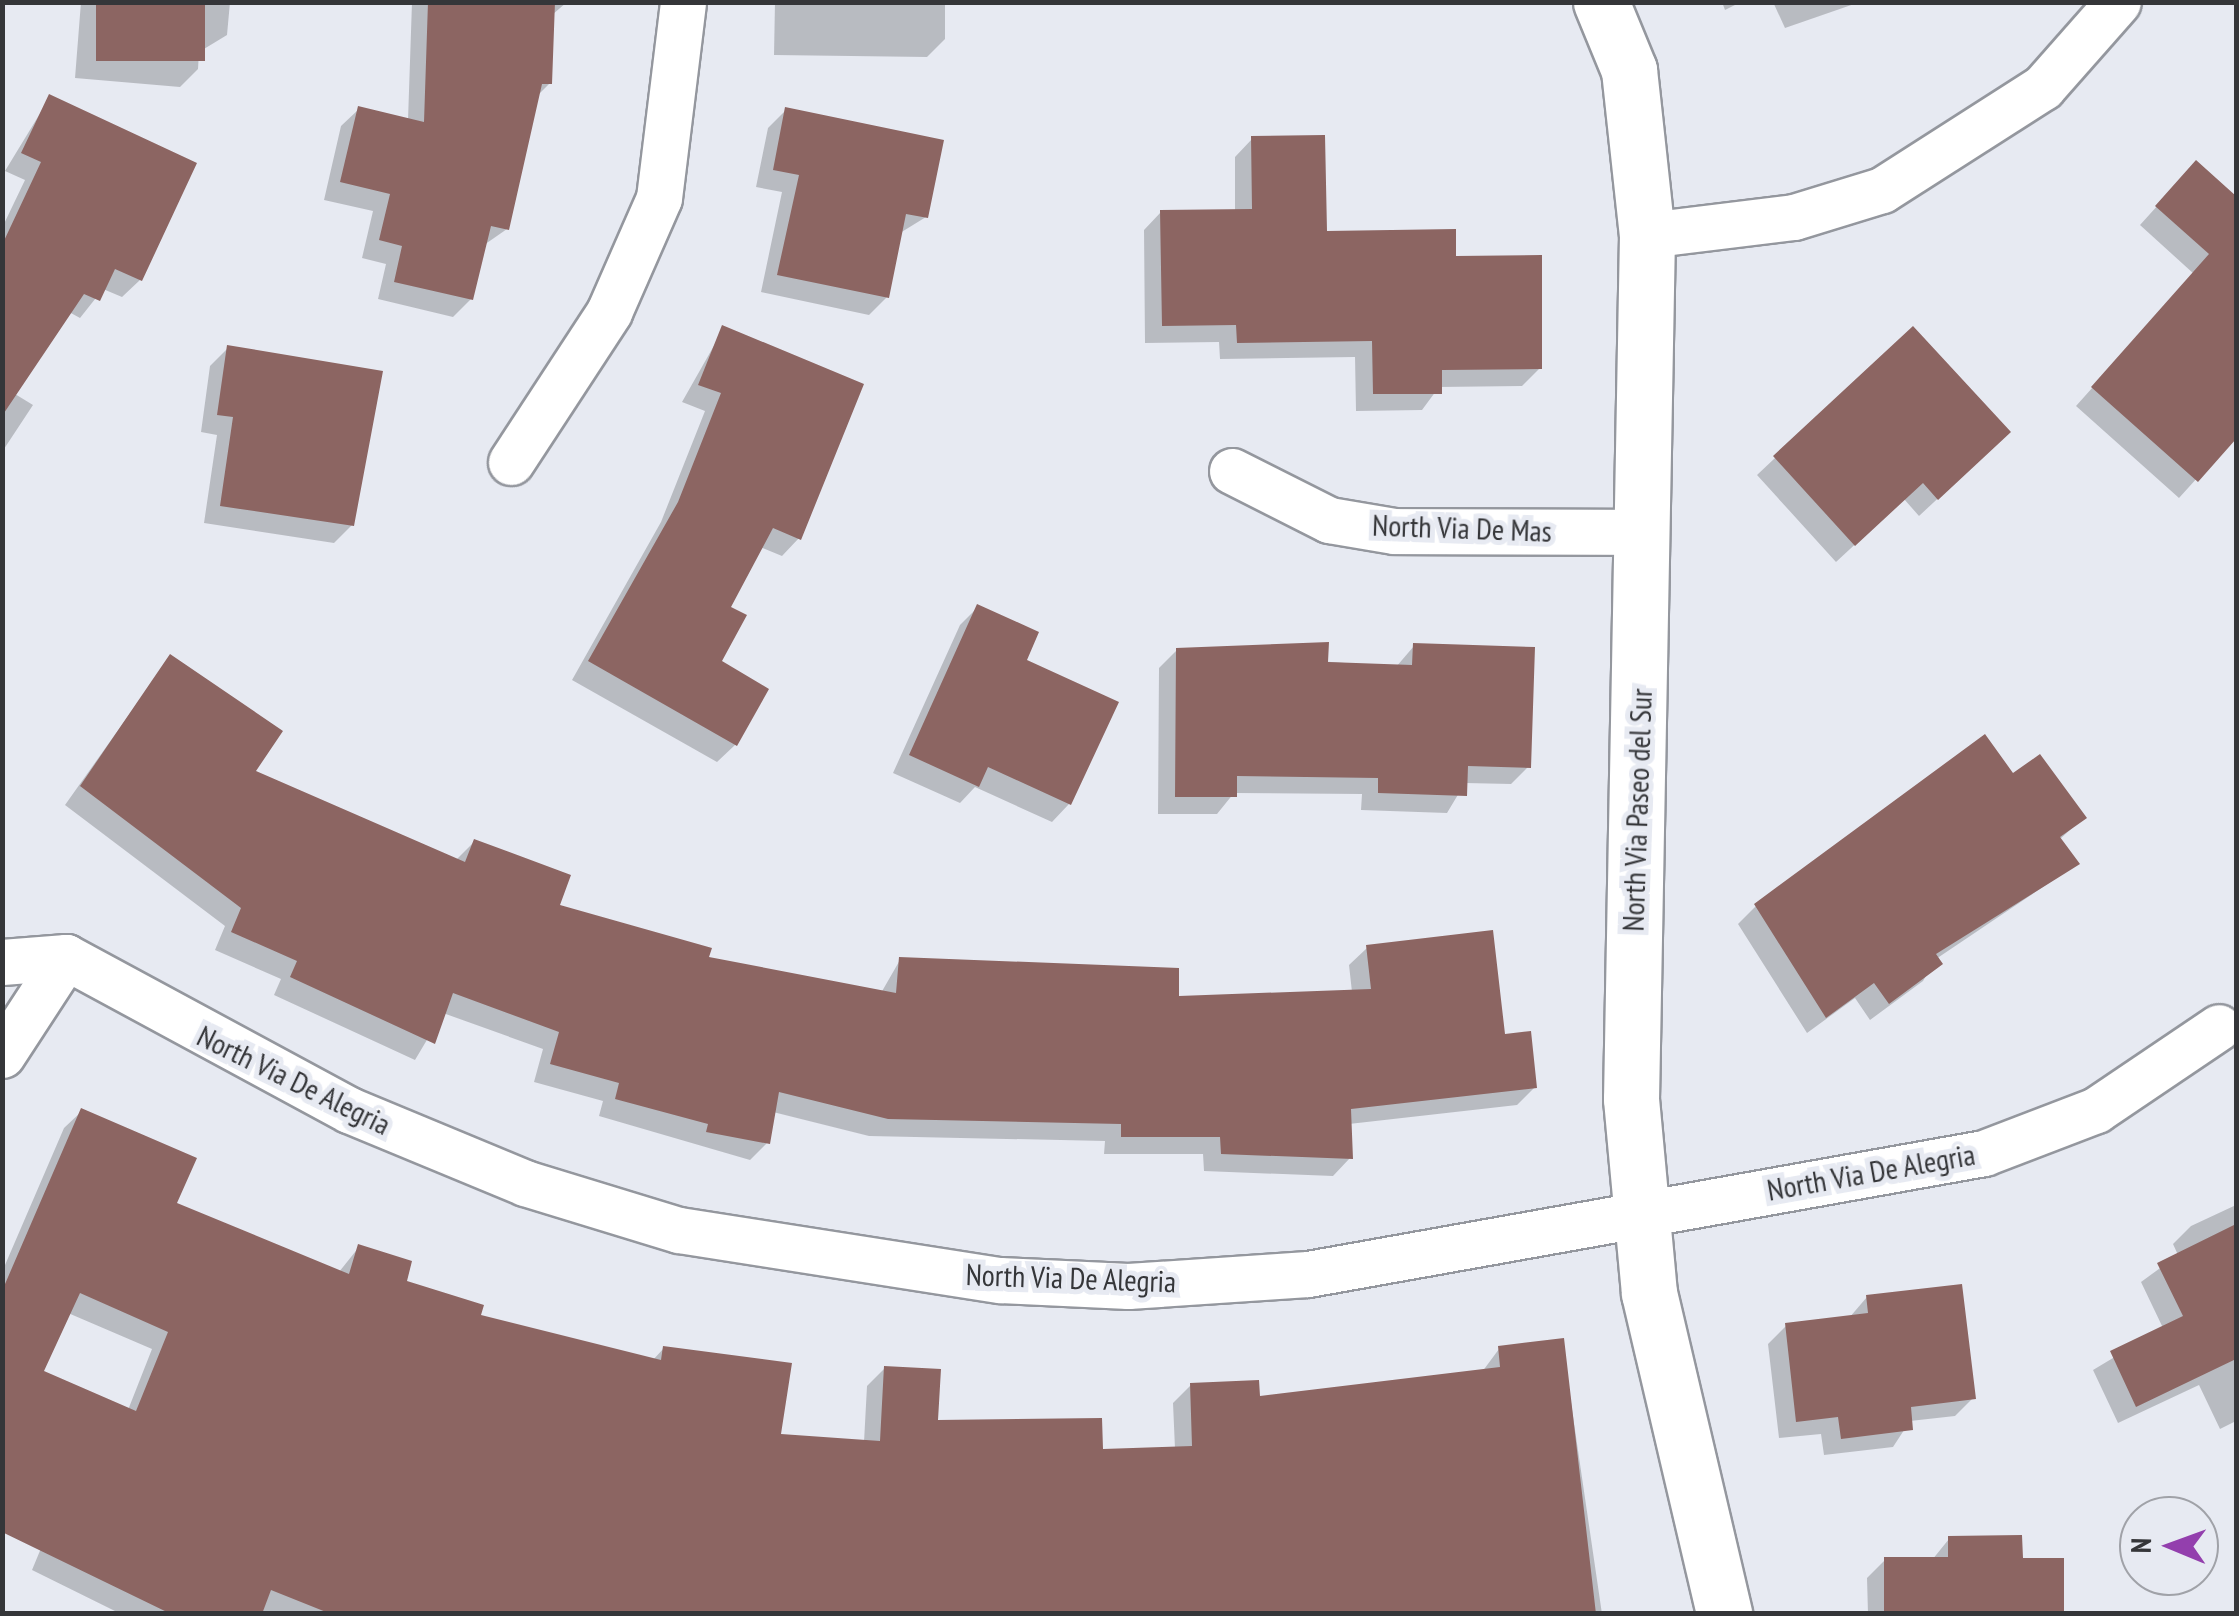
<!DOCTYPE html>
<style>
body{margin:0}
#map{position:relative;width:2239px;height:1616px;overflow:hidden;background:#e7eaf2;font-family:"PT Sans Narrow",sans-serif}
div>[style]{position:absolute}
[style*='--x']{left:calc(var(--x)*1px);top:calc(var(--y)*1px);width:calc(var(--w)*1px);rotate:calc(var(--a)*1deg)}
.shadow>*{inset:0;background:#0003}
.building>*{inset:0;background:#8c6562;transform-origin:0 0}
.roads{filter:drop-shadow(2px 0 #94979e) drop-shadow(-2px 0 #94979e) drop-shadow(0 2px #94979e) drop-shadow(0 -2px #94979e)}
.minor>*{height:45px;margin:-22.5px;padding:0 22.5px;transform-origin:22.5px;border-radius:22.5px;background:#fff}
.tertiary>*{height:55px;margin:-27.5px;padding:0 27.5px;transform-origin:27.5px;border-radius:27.5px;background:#fff}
span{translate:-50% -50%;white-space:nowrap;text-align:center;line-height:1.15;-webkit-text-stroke:10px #e7eaf2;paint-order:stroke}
.street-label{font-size:30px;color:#353639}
.frame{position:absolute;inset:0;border:5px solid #353639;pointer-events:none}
.north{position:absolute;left:2119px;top:1496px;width:100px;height:100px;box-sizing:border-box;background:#e7eaf2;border:2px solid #a0a2a8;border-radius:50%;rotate:271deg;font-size:28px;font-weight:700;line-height:40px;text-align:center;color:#353639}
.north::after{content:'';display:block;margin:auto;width:35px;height:45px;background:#933fad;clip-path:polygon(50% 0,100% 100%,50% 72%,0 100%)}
</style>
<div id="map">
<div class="shadow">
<i style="clip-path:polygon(81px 2px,230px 2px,227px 35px,199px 52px,198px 69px,180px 87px,75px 78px)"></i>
<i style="clip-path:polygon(412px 2px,567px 2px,552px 15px,550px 83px,537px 96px,507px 229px,484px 245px,471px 299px,453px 317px,378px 299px,386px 264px,362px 258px,373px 211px,324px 200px,341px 126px,359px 109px,408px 120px)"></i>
<i style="clip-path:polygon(775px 2px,945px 2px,945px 39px,927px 57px,774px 55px)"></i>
<i style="clip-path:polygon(1722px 2px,1741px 2px,1725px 10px)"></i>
<i style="clip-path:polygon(1773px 2px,1860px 2px,1785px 28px)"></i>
<i style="clip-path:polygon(50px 97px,140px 280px,122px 297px,103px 289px,80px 318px,69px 312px,15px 394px,33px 405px,2px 452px,2px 228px,25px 180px,5px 171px)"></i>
<i style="clip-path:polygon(786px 110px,926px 217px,900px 233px,887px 297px,869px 315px,761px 292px,782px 192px,756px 187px,768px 128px)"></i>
<i style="clip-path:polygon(1252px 139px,1324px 234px,1454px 259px,1540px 368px,1522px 386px,1439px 387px,1422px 410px,1356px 411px,1355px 357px,1220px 359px,1219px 342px,1145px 343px,1144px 230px,1161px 212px,1235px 212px,1235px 157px)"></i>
<i style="clip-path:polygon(2196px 163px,2236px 199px,2236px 396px,2224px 410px,2236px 435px,2179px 498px,2076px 406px,2194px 274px,2140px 225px)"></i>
<i style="clip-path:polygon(720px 335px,799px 538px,782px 556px,760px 547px,728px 608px,718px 662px,735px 745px,717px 762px,572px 680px,661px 522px,705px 411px,682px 402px)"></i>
<i style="clip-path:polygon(228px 348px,352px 525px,334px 543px,204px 523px,217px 435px,201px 432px,210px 366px)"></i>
<i style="clip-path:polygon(1990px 450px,1919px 516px,1904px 499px,1836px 562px,1757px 475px,1775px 458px)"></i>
<i style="clip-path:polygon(978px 607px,1024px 661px,1069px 804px,1052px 822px,975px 787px,960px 803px,893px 773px,960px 625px)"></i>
<i style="clip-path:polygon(1414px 646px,1528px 767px,1511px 784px,1465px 783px,1447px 813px,1361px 810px,1362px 794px,1234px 793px,1217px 814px,1158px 814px,1159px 668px,1177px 650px,1396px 667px)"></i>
<i style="clip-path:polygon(170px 657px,252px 772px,455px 861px,474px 842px,557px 907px,706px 959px,881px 993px,900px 960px,1176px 998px,1352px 992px,1349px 965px,1367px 948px,1503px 1037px,1535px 1087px,1517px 1105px,1349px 1124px,1350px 1158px,1333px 1176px,1204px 1171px,1203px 1154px,1104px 1154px,1105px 1141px,869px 1136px,773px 1112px,767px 1143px,750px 1160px,599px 1116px,603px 1101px,534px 1082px,543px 1049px,443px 1013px,415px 1060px,274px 995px,281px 979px,215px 950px,225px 926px,65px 805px)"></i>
<i style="clip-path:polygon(2013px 776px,2083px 818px,2059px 840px,2077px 864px,1936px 959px,1923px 981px,1870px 1020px,1855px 998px,1807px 1033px,1738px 924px,1756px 906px)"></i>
<i style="clip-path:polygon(evenodd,82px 1111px,174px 1205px,339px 1272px,359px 1247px,404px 1282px,477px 1317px,652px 1361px,664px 1348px,779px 1437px,864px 1442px,867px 1386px,885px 1368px,936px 1422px,1100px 1452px,1175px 1449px,1173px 1403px,1191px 1385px,1258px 1399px,1482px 1372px,1499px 1349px,1562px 1341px,1602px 1614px,121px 1614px,32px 1570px,44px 1541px,2px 1521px,2px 1272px,64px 1128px,82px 1111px,68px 1313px,152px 1349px,128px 1410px,41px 1372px,68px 1313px)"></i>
<i style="clip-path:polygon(2236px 1205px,2236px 1421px,2220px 1429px,2199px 1385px,2118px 1423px,2093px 1370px,2163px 1328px,2141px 1282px,2178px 1255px,2173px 1244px,2191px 1226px)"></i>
<i style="clip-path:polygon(1867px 1297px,1973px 1398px,1955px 1416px,1910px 1421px,1893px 1447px,1824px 1455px,1821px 1434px,1779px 1438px,1768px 1344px,1786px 1326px,1849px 1318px)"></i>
<i style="clip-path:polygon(1949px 1539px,2020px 1561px,2062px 1614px,1868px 1614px,1867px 1578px,1885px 1560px,1932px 1560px)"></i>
</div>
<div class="building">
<i style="left:96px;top:2px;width:109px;height:59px"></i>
<i style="clip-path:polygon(428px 2px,555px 2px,552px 84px,542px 84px,509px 230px,491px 226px,473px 300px,394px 282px,402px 246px,379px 240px,390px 194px,340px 182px,358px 106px,424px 122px)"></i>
<i style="clip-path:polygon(49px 94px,197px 163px,142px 281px,115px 269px,100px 301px,84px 294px,2px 416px,2px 245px,41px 162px,21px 153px)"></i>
<i style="clip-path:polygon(785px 107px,944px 140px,928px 218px,906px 214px,889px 298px,777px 275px,799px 175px,773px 170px)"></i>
<i style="clip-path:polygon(1325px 135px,1327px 231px,1456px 229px,1456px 256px,1542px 255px,1542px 369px,1442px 370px,1442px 394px,1373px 394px,1372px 341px,1237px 343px,1236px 325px,1162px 326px,1160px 210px,1252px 209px,1251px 136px)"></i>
<i style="clip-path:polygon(2196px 160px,2236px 196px,2236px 439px,2198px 482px,2091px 387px,2209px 254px,2155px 206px)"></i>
<i style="clip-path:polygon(722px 325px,864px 384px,801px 540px,773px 528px,731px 607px,747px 615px,722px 661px,769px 689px,737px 746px,588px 661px,678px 502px,721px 393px,698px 385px)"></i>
<i style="clip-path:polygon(1913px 326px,2011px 432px,1938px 500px,1923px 483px,1855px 546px,1773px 456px)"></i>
<i style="clip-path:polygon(227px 345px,383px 371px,354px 526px,220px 506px,233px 417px,217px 415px)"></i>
<i style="clip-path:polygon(977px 604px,1039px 632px,1027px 660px,1119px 702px,1071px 805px,988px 767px,979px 787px,909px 755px)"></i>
<i style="clip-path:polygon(1329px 642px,1328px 662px,1412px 665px,1413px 643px,1535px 647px,1531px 768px,1468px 766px,1467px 796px,1378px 793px,1378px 778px,1237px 776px,1237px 797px,1175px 797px,1176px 648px)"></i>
<i style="clip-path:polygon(170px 654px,283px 731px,256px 771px,465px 862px,474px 839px,571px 875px,560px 905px,712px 948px,709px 957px,896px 993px,899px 957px,1179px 968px,1179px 996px,1371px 989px,1366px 945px,1493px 930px,1505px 1034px,1531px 1031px,1537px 1088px,1351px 1109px,1353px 1159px,1221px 1154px,1220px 1137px,1121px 1137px,1121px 1124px,888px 1119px,779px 1092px,770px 1144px,706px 1132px,708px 1124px,615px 1099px,619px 1083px,550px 1064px,559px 1032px,453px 993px,435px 1044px,290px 977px,297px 961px,231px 932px,241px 908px,80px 786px)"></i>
<i style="clip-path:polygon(1985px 734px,2013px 773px,2040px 754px,2087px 818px,2060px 837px,2080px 864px,1936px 954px,1943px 964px,1889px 1004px,1874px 983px,1826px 1018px,1754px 904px)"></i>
<i style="clip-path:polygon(evenodd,81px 1108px,197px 1158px,177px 1203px,349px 1274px,358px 1244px,412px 1261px,407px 1281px,484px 1305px,481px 1315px,661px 1360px,663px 1346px,792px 1363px,781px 1434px,880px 1441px,884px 1366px,941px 1369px,938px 1420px,1102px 1418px,1103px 1449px,1192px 1446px,1190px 1383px,1259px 1380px,1260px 1396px,1500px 1367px,1498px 1346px,1564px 1338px,1596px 1614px,331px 1614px,271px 1590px,262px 1614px,171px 1614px,2px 1532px,2px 1291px,81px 1108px,80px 1293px,168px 1332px,136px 1411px,44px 1371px,80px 1293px)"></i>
<i style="clip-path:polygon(2236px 1224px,2236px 1359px,2136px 1407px,2110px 1351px,2183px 1316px,2157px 1263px)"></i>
<i style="clip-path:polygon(1962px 1284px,1976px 1399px,1911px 1407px,1913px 1430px,1841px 1439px,1838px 1417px,1796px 1422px,1785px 1323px,1868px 1313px,1866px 1295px)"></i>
<i style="clip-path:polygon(2022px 1535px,2023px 1558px,2064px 1558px,2064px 1614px,1884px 1614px,1884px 1557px,1948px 1557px,1948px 1536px)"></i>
</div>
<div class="roads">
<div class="minor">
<i style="--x:1647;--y:235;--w:148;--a:-7"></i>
<i style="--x:1794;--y:217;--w:92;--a:-17.1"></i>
<i style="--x:1882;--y:190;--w:191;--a:-32.6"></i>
<i style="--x:2043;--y:87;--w:113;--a:-48.6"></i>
<i style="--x:511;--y:462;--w:179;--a:-56.8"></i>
<i style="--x:609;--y:312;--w:124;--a:-66.3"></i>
<i style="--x:659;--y:198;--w:197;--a:-83"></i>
<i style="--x:1232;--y:471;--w:109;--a:26.8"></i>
<i style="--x:1329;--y:520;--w:66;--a:9.6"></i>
<i style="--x:1394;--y:531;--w:251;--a:0.2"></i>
<i style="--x:2;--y:962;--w:64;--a:-4.5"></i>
<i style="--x:66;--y:957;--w:322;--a:28.4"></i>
<i style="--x:349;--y:1110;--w:191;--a:22.5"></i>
<i style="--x:525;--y:1183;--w:161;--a:17"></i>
<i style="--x:679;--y:1230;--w:325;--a:8.9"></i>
<i style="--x:1000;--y:1280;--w:128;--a:2.7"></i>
<i style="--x:1128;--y:1286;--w:180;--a:-3.8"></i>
<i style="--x:1308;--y:1274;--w:687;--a:-10.15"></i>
<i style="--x:1984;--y:1153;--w:120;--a:-21"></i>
<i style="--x:2096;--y:1110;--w:148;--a:-34"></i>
<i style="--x:2;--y:1055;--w:117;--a:-56.9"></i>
</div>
<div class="tertiary">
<i style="--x:1601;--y:2;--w:74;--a:67.6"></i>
<i style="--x:1629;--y:70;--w:166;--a:83.8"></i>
<i style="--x:1647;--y:235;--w:864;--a:91.06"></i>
<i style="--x:1631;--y:1099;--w:195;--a:84.7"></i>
<i style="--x:1649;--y:1293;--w:330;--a:76.8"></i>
</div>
</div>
<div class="street-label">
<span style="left:1462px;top:528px;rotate:2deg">North Via De Mas</span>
<span style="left:1637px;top:810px;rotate:-88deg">North Via Paseo del Sur</span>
<span style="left:294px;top:1080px;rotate:26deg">North Via De Alegria</span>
<span style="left:1871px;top:1172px;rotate:-10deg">North Via De Alegria</span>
<span style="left:1071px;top:1278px;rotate:2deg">North Via De Alegria</span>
</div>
<div class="frame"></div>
<div class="north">N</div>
</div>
